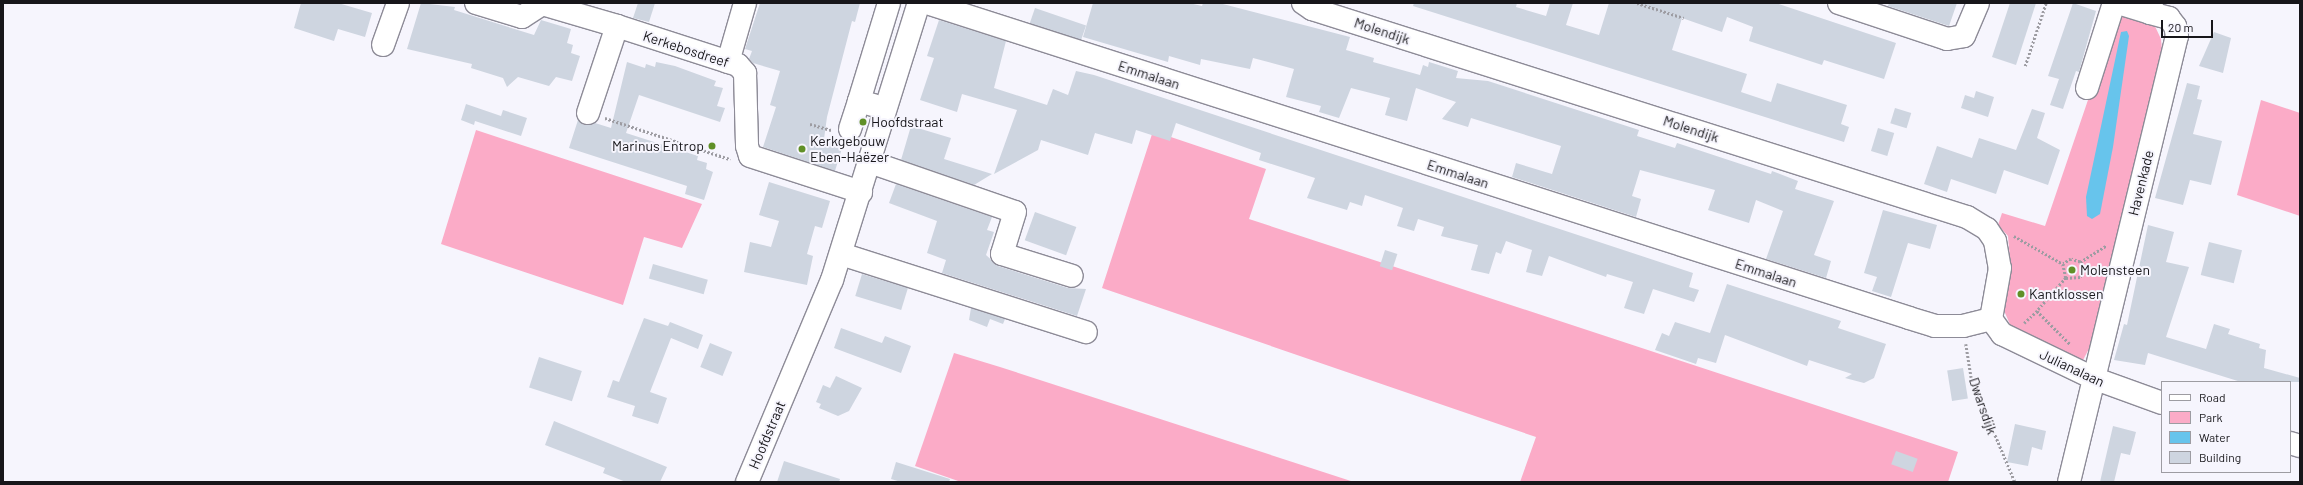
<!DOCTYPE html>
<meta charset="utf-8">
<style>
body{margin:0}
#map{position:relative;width:2303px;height:485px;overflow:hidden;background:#f6f5fd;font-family:Barlow,sans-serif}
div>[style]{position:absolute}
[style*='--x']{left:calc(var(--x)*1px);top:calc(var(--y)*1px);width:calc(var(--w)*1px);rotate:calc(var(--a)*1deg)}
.green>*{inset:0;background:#fbabc7}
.water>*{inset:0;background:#67c4ec}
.building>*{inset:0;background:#ced5e0;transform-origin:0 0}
.path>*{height:2.5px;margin-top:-1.25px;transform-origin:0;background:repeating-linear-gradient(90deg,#9d9ca2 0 2px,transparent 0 4px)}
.roads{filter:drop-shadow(1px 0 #8d8b97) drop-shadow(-1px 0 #8d8b97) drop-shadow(0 1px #8d8b97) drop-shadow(0 -1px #8d8b97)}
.minor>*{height:22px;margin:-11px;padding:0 11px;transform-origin:11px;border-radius:11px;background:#fff}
.dots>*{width:11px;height:11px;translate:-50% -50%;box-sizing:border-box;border:2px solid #f6f5fd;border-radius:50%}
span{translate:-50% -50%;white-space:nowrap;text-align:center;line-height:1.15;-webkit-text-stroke:4px #f6f5fd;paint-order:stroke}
.street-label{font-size:14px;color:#17161a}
.poi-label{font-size:14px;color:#17161a}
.left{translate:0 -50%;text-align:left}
.right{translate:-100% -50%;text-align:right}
.frame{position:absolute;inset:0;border:4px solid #17161a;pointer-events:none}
.legend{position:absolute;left:2161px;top:381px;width:130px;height:92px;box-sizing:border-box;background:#f6f5fd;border:1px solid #9d9ca2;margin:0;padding:5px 7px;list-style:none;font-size:12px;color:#17161a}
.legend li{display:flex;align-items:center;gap:8px;height:20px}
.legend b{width:20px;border:1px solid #9d9ca2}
.scale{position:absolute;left:2161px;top:20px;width:52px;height:18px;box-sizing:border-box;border:2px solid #17161a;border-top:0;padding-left:5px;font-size:12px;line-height:14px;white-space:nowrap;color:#17161a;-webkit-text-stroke:3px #f6f5fd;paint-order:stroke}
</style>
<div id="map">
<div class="green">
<i style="clip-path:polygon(2118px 12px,2153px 22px,2161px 39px,2163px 60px,2093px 341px,2082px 362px,2012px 329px,2002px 306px,2011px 267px,2009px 248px,2008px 236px,1998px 225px,2002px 213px,2045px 226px)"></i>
<i style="clip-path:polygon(2261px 100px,2300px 113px,2300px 216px,2237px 195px)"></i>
<i style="clip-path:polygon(476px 130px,702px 204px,682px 248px,644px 237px,623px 305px,441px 244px)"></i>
<i style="clip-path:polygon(1153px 131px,1266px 169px,1249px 219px,1958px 452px,1948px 482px,1520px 482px,1536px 437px,1102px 288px)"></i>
<i style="clip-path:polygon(954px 353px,1000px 367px,1354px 482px,961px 482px,915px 466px)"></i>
</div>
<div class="water">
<i style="clip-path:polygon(2127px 31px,2129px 36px,2113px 147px,2100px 214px,2092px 219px,2087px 216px,2086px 197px,2121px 32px)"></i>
</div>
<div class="building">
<i style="clip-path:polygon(301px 3px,338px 3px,372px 13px,365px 37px,338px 29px,334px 41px,294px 28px)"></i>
<i style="clip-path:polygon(421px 3px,455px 7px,454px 10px,534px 35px,541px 20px,571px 29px,567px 43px,573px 45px,571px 53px,580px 56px,572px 81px,556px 77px,549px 86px,518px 77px,507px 87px,503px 78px,471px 68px,472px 64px,407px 49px)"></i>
<i style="clip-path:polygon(638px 3px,655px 3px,649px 22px,633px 18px)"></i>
<i style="clip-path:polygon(760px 3px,860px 3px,855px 22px,852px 21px,827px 117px,824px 139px,843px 145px,835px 171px,763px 147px,776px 107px,770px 105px,780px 71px,753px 63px,749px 59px,752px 51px,745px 49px)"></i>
<i style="clip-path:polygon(1093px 3px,1189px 3px,1202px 6px,1203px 3px,1219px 3px,1350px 37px,1346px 50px,1374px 58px,1373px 62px,1420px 75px,1423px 65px,1428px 67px,1429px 62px,1458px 71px,1456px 78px,1488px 81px,1639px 130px,1637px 136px,1675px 148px,1677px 143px,1771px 174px,1772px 171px,1798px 181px,1795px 189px,1834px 201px,1814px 255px,1831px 261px,1826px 278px,1766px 259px,1783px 211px,1756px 200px,1749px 223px,1708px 210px,1715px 190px,1640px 170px,1632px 196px,1641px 199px,1636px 217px,1512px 177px,1516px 163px,1552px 174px,1561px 146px,1471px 118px,1468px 127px,1442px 119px,1456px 102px,1416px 88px,1407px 121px,1385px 115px,1390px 98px,1351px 88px,1339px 118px,1319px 112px,1321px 106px,1286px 97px,1294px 69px,1253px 58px,1250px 69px,1201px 59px,1200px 65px,1169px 56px,1168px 62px,1083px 37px)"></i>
<i style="clip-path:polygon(1414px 3px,1517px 3px,1516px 7px,1546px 16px,1550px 3px,1573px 3px,1566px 25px,1599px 35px,1609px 3px,1776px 3px,1896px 43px,1884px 79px,1824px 60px,1822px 65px,1749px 41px,1753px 27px,1727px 17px,1722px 32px,1682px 18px,1672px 50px,1747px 74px,1741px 92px,1771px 102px,1777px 83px,1847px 105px,1841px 124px,1849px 127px,1844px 142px,1413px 6px)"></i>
<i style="clip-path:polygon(1889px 3px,1957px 3px,1949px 26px,1888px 6px)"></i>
<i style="clip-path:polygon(2010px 3px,2036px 3px,2016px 65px,1992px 57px)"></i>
<i style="clip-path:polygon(2073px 3px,2096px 11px,2079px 72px,2076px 71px,2063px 109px,2050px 105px,2059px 79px,2048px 76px)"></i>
<i style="left:1035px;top:8px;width:54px;height:16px;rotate:19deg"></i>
<i style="clip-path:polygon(939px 20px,1006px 41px,994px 88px,1047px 105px,1053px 89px,1068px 95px,1076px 71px,1094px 75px,1693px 273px,1689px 287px,1699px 290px,1694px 302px,1653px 289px,1644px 314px,1624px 308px,1633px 282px,1607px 274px,1606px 277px,1549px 256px,1542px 276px,1526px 272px,1532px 250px,1506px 241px,1501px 254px,1496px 252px,1489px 274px,1471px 270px,1478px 245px,1441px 236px,1444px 227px,1418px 219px,1414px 231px,1397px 226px,1403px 208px,1365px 195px,1362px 206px,1350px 202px,1347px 210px,1307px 198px,1315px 178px,1259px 160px,1261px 153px,1176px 123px,1170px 141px,1136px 130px,1132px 144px,1095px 133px,1088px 155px,1041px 140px,1038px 150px,994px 174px,1017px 110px,962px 94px,957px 112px,920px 100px,934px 58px,927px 56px)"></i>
<i style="clip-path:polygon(2214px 32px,2231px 38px,2223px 73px,2199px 66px)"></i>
<i style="clip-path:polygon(627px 62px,645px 68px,646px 64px,655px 67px,656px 62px,675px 66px,716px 81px,714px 86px,723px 88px,717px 106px,725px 108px,720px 122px,639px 95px,626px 133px,698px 156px,697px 160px,707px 163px,706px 169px,713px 172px,704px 200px,685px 194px,687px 186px,569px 148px,578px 120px,584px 125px,595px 123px,611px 128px)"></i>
<i style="clip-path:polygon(2187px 83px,2200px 86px,2197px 99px,2202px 100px,2193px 134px,2222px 141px,2211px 185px,2190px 180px,2183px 205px,2155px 198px)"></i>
<i style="clip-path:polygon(1976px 91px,1994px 97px,1988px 117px,1961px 108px,1965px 95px,1974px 98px)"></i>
<i style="clip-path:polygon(466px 104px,501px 116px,503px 110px,527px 118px,521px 136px,475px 121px,474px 125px,461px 120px)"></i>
<i style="left:1895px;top:108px;width:17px;height:16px;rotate:17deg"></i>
<i style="clip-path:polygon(2032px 109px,2045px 113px,2037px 138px,2060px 150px,2048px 185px,2004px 170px,1996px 194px,1951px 179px,1947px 192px,1924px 184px,1937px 146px,1972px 158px,1979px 138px,2016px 150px)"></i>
<i style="clip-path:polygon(911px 126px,951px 138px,944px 159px,992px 174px,974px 185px,901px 160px)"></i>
<i style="left:1878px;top:128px;width:17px;height:24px;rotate:17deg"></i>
<i style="clip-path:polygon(769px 182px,830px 201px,822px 228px,815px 226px,807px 254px,813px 256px,807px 285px,744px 272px,750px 242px,771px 247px,779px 221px,759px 215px)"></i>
<i style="clip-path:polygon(896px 184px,992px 217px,987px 230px,994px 232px,986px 255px,998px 266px,1068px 288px,1086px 289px,1077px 316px,942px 273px,946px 260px,927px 253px,937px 221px,889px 203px)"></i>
<i style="clip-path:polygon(1883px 210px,1937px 225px,1930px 249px,1908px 243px,1891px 297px,1872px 291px,1877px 277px,1864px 273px)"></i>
<i style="left:1035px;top:212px;width:44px;height:30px;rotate:20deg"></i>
<i style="clip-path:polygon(2148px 225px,2174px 232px,2166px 262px,2189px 267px,2166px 337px,2206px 349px,2214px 324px,2230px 329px,2228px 334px,2260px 344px,2259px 348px,2266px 350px,2264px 368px,2300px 378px,2299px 382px,2241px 382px,2148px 353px,2145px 365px,2114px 360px,2124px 324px,2127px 325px)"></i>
<i style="left:2209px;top:242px;width:34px;height:34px;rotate:14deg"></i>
<i style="left:1385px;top:250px;width:13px;height:17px;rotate:18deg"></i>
<i style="left:653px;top:264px;width:57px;height:15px;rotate:16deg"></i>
<i style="left:862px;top:274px;width:48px;height:23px;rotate:17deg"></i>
<i style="clip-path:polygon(1727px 284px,1841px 321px,1838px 328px,1886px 344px,1874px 378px,1864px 383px,1845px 378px,1852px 374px,1809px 360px,1807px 366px,1725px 335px,1716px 363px,1698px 358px,1696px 364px,1655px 350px,1662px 333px,1669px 336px,1675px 322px,1710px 333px)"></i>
<i style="clip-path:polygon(971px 308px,1005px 319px,1003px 324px,990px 319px,987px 327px,969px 320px)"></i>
<i style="clip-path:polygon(644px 318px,668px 326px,670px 322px,703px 335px,698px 349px,671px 338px,650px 392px,667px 398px,658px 424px,632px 416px,635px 406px,607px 397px,613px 380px,619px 382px)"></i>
<i style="clip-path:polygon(841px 328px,882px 343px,885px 336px,911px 346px,901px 373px,834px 348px)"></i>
<i style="left:710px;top:343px;width:24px;height:26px;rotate:22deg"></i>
<i style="left:539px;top:357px;width:45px;height:32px;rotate:18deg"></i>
<i style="left:1963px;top:368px;width:31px;height:16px;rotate:81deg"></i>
<i style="clip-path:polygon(836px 376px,862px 388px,849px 411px,838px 416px,819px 408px,821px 404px,816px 402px,823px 385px,830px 388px)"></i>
<i style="clip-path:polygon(554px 421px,667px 467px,660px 482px,626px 482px,603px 473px,605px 468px,545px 445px)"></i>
<i style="clip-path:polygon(2015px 424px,2046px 431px,2042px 450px,2032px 447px,2028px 466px,2007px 462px)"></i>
<i style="clip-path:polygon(2113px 426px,2136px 432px,2133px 444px,2130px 455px,2121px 453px,2114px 482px,2100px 482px)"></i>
<i style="left:1896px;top:451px;width:23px;height:14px;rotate:20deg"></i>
<i style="clip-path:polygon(784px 461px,840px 479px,839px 482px,777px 482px)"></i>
<i style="clip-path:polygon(896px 462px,950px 479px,949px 482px,901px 482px,891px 479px)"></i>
</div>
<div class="path">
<i style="--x:1637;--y:3;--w:49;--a:17.7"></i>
<i style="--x:2025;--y:66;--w:66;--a:-71.6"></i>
<i style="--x:605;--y:118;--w:132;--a:18.2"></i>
<i style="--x:810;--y:124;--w:22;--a:16"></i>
<i style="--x:2014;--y:236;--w:56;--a:29.7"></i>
<i style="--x:2080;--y:262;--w:31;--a:-32"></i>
<i style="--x:2066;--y:278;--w:14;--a:-4"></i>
<i style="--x:2080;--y:277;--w:9;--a:-69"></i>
<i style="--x:2083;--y:269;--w:8;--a:-113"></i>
<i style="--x:2080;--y:262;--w:9;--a:-162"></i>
<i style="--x:2071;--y:259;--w:9;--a:148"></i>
<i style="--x:2063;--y:264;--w:14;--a:78"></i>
<i style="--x:2066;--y:278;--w:44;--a:131.3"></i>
<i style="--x:2037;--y:311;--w:47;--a:45"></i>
<i style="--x:2024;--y:323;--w:18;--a:-43"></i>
<i style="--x:1966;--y:344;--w:36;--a:81"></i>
<i style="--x:1972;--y:380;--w:111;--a:67.1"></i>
</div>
<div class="roads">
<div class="minor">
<i style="--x:476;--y:3;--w:48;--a:16.9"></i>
<i style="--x:522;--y:17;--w:24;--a:-33"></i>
<i style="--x:542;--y:4;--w:78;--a:16.3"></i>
<i style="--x:927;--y:3;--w:1031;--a:17.78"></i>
<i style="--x:1909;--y:318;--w:27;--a:17"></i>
<i style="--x:1935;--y:326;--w:28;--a:0"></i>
<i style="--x:1963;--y:326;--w:29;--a:-14"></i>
<i style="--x:1303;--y:3;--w:11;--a:34"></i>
<i style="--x:1312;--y:9;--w:687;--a:17.62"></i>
<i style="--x:1967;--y:217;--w:23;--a:31"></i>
<i style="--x:1987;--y:229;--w:14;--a:56"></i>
<i style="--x:1995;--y:241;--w:27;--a:80"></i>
<i style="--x:2000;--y:268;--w:52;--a:100"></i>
<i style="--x:1991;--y:319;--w:19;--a:54"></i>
<i style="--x:2002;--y:334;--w:101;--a:25.8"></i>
<i style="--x:2093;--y:378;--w:73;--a:19.9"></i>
<i style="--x:1839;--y:3;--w:114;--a:18.4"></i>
<i style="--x:1947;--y:39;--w:17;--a:-10"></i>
<i style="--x:1964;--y:36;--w:36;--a:-67"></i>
<i style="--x:2118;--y:3;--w:34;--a:17"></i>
<i style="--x:383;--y:45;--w:45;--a:-70.3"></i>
<i style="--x:728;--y:62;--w:61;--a:-73.9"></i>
<i style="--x:2087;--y:88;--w:89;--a:-72.4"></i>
<i style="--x:859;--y:101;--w:102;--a:-73"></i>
<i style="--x:588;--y:113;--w:92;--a:-71.6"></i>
<i style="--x:617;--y:26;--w:127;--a:17.9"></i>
<i style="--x:738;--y:65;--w:11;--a:49"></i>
<i style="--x:745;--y:73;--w:73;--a:88.4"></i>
<i style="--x:747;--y:146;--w:10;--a:73"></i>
<i style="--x:750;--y:156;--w:117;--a:18"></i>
<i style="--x:850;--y:129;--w:29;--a:-72"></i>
<i style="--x:859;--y:101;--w:15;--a:16"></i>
<i style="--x:870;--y:162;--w:153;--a:19"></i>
<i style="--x:1015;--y:212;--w:44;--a:107.2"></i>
<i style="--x:1002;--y:254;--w:73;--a:17.4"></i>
<i style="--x:841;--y:254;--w:257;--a:17.7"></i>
<i style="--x:2290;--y:443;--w:10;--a:17"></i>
<i style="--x:747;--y:482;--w:219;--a:-67.2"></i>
<i style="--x:832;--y:280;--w:290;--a:-72.6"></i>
<i style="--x:2069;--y:482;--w:459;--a:-76.4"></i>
<i style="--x:2177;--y:36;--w:10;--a:-101"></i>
<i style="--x:2175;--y:26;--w:10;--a:-127"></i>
<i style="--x:2169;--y:18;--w:20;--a:-165"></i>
<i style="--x:2150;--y:13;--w:10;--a:-79"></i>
</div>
</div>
<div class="dots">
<i style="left:863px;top:122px;background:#609027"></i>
<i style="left:712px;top:146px;background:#609027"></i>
<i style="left:802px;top:149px;background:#609027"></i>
<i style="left:2072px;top:270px;background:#609027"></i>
<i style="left:2021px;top:294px;background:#609027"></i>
</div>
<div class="street-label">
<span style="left:1382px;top:31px;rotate:18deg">Molendijk</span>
<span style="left:686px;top:49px;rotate:18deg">Kerkebosdreef</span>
<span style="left:1149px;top:75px;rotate:18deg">Emmalaan</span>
<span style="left:1691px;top:129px;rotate:18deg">Molendijk</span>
<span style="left:1458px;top:174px;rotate:18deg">Emmalaan</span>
<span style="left:2141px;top:183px;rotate:-76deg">Havenkade</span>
<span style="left:1766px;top:273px;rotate:18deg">Emmalaan</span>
<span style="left:2072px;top:368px;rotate:25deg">Julianalaan</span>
<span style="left:1983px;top:406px;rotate:71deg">Dwarsdijk</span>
<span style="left:767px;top:435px;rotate:-67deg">Hoofdstraat</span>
</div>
<div class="poi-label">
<span class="left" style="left:871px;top:122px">Hoofdstraat</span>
<span class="left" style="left:810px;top:149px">Kerkgebouw<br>Eben-Haëzer</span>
<span class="right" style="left:704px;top:146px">Marinus Entrop</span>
<span class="left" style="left:2080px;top:270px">Molensteen</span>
<span class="left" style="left:2029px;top:294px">Kantklossen</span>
</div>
<div class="frame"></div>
<ul class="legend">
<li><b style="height:5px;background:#fff"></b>Road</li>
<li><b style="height:11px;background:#fbabc7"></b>Park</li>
<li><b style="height:11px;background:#67c4ec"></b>Water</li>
<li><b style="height:11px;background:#ced5e0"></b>Building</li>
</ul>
<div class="scale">20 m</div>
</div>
